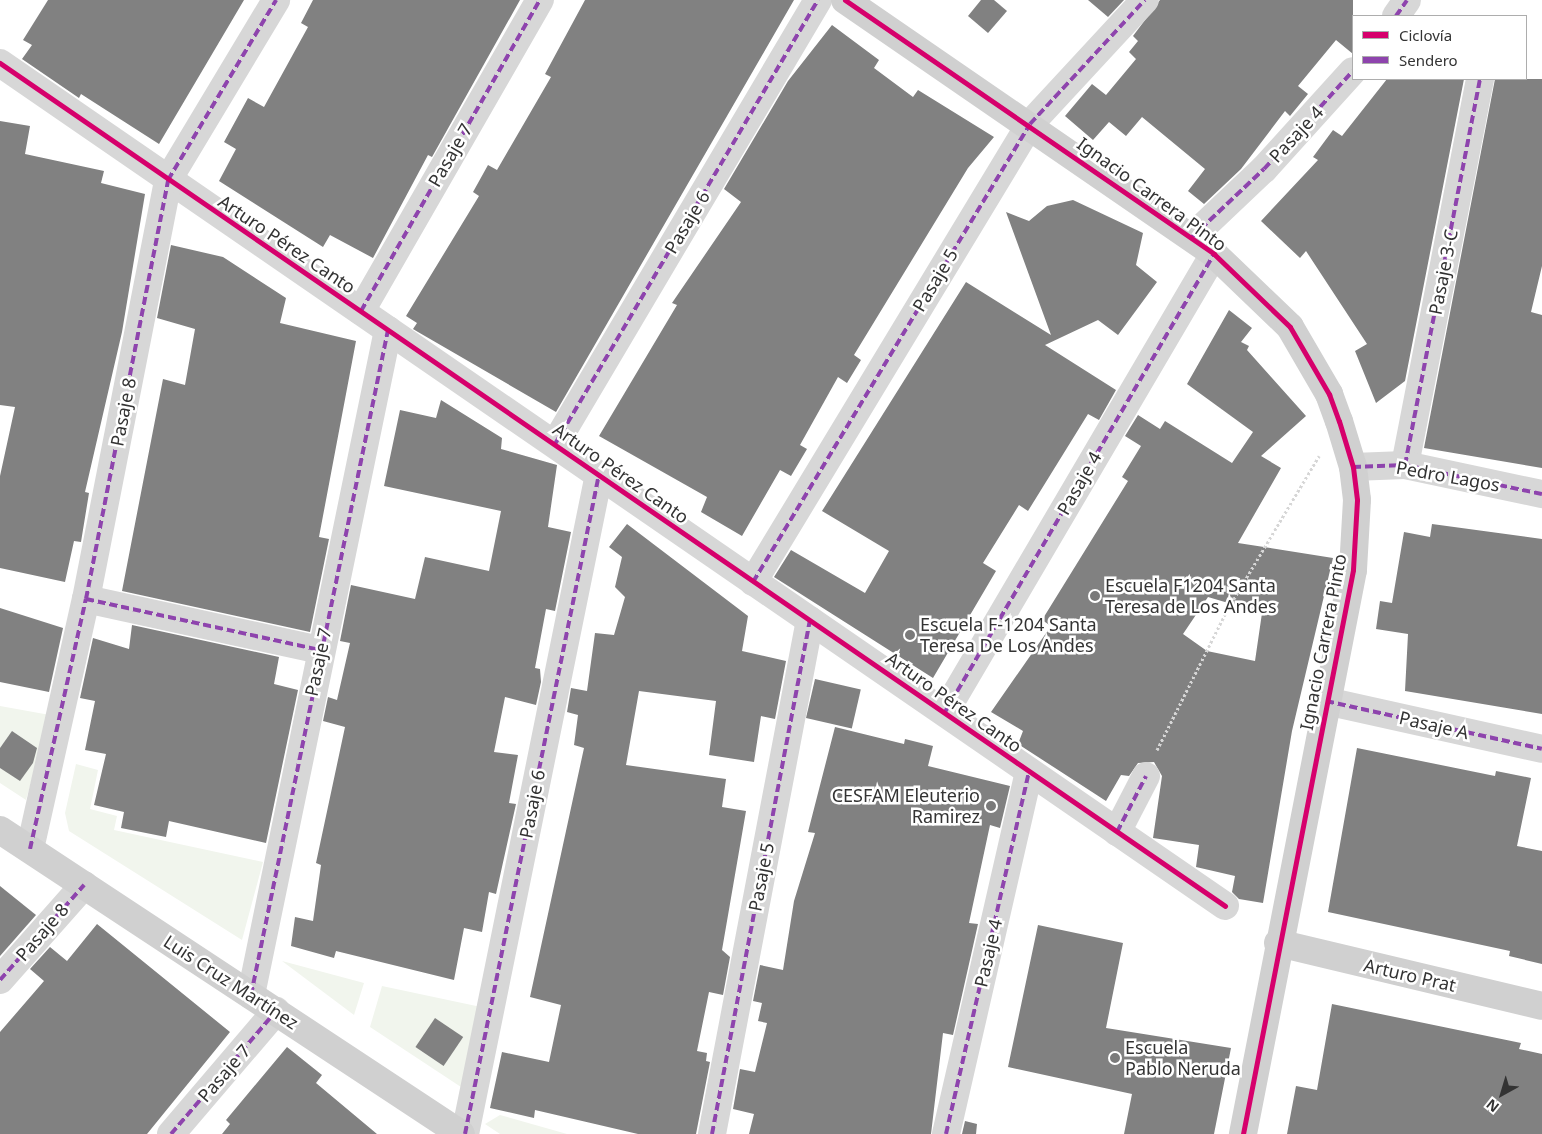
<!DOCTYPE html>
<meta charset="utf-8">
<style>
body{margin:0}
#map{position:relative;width:1542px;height:1134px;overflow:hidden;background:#fff;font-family:"Noto Sans",sans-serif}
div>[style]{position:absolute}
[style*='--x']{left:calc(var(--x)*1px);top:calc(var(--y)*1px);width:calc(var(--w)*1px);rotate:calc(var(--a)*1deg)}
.green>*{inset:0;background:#f1f5ed}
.building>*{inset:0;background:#818181;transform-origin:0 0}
.path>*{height:3px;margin-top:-1.5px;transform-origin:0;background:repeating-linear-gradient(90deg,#d6d6d6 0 2.5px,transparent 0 5px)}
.street>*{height:28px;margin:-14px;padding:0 14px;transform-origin:14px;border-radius:14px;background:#d7d7d7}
.secondary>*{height:28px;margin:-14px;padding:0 14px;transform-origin:14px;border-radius:14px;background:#d0d0d0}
.quiet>*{height:4px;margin-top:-2px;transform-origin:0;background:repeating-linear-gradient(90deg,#8e44ad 0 8px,transparent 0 12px)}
.cycleway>*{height:5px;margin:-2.5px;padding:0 2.5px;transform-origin:2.5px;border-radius:2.5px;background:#d6006c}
.dots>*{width:14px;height:14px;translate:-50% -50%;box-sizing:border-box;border:2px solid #fff;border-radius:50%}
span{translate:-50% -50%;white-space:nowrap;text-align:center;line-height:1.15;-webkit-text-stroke:5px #fff;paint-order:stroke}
.street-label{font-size:18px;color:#333}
.poi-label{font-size:18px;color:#333}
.left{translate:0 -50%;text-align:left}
.right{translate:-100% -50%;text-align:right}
.legend{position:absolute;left:1352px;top:15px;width:175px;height:65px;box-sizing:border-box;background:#fff;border:1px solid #adadad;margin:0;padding:6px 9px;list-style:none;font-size:15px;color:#333}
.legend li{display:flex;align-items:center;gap:10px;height:25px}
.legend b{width:25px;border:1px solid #adadad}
.north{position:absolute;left:1477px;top:1069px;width:50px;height:50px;-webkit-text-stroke:4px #fff;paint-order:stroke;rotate:219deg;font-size:14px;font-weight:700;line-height:20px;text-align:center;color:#333}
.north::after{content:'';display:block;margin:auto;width:18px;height:22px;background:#333;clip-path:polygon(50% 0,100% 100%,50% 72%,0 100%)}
</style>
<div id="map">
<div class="green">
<i style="clip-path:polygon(0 706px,50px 715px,26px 800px,0 783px)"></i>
<i style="clip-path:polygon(76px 764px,98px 770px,90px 809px,117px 816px,114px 830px,263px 862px,242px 940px,69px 831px,65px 813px)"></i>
<i style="clip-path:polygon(282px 961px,364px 983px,354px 1015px)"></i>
<i style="clip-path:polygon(382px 986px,481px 1007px,461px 1087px,370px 1027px)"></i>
<i style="clip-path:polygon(500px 1115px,567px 1134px,500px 1134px,485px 1124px)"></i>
</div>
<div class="building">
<i style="clip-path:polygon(48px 0,244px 0,159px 144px,81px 94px,79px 98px,22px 59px,32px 45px,23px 40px)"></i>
<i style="clip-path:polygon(313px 0,520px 0,432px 157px,428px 155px,373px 258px,330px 235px,323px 247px,219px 181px,236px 149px,224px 142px,248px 98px,264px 107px,308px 27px,301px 23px)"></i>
<i style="clip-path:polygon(585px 0,794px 0,556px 412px,418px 332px,413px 329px,417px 323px,406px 316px,479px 196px,473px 192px,488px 165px,497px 170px,551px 77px,545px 74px)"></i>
<i style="clip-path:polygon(981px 0,994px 0,1007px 11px,988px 33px,968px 16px)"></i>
<i style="clip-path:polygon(1088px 0,1124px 0,1108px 17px)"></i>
<i style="clip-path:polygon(1160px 0,1353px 0,1353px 54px,1336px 40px,1298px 86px,1308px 94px,1290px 116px,1285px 111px,1241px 169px,1204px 204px,1188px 191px,1205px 169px,1142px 117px,1126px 136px,1109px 122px,1093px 140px,1065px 116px,1092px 84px,1106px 95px,1136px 59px,1129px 52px,1138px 41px,1133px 36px)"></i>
<i style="clip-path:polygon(832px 25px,879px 60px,874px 68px,913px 97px,918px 90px,994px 137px,968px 168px,854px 355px,861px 360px,847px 383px,838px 377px,800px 445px,807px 449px,791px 476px,780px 470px,742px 536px,701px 512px,707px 497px,599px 436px,677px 305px,672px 303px,741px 202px,724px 189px,788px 81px)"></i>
<i style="clip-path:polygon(1387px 79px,1464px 79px,1405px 381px,1376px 403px,1355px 351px,1367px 344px,1306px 251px,1300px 258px,1261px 221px,1318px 160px,1313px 157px,1333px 130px,1342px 136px)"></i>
<i style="clip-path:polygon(1495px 79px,1542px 79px,1542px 266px,1531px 312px,1542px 315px,1542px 468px,1424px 448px)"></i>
<i style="clip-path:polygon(0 121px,30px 126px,25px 154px,104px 171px,101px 183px,145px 194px,122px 332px,85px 492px,89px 493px,81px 542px,74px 541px,65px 582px,0 568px,0 476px,15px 407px,0 405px)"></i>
<i style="clip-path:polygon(1073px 200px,1143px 233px,1136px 265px,1157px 282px,1118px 335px,1098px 320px,1045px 345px,1116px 390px,1099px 420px,1088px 414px,1028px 511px,1019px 505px,983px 563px,996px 571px,933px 678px,774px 577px,791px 550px,865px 593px,889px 551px,822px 511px,966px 282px,1051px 335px,1006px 212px,1029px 221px,1047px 206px)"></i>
<i style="clip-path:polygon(171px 245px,223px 257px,286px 298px,280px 323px,356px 341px,319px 537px,329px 539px,310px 632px,122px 591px,163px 379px,185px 385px,195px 329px,157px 318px)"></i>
<i style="clip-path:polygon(evenodd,1229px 310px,1252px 328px,1241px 342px,1249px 346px,1247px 350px,1306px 416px,1261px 456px,1281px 468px,1238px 543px,1333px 558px,1292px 731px,1263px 903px,1239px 899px,1232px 892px,1235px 876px,1196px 867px,1199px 845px,1153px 838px,1162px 776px,1154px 762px,1138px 763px,1129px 776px,1121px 775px,1106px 801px,1018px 744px,1023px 731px,991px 712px,1051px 626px,1042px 620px,1128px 481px,1122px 477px,1141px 446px,1125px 436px,1138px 415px,1160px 429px,1165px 421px,1232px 463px,1253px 432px,1187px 384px,1229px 310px,1208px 597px,1262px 613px,1255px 661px,1207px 651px,1183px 634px,1208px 597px)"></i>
<i style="clip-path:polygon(441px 400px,502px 438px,501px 449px,557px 465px,548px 527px,571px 532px,555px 611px,546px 609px,535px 668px,540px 669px,541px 682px,536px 705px,505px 697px,494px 752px,518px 755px,509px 803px,516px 804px,496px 894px,489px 892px,482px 932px,464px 928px,454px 980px,336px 951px,334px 958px,291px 946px,295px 917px,313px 921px,321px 865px,316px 863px,345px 727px,323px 721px,328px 697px,337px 700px,350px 643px,340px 641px,351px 585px,415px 599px,425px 557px,489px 571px,501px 511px,384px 486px,400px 410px,436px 418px)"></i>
<i style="clip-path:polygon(627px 524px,748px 616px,742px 651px,786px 661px,775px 719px,761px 716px,754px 762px,709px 755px,716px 701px,639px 691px,626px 765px,726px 779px,722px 807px,746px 811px,722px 950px,730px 957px,723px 995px,709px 992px,697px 1051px,707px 1053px,706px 1061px,710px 1062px,696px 1134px,638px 1134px,535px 1110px,534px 1118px,490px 1108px,502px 1052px,549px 1062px,561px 1005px,530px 997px,584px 748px,574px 745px,578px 715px,567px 712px,571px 688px,587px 691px,595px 633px,614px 635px,625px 597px,615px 587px,622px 557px,609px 547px)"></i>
<i style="clip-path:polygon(1432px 524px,1542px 539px,1542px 714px,1405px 691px,1408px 634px,1376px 629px,1380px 601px,1392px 603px,1404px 532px,1430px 537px)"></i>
<i style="clip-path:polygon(0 608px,63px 628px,49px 692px,0 682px)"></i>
<i style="clip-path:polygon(132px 625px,279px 657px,274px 684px,298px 690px,266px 843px,169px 821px,166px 837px,121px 828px,124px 812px,94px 805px,106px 754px,85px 750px,95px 701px,80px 698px,93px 638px,129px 649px)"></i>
<i style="left:815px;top:679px;width:47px;height:40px;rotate:13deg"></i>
<i style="clip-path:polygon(835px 727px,904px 744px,905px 739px,933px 746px,928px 766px,1010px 786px,1000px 828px,990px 825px,969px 923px,978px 924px,953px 1035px,943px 1033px,931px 1134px,749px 1134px,754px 1114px,733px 1109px,740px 1069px,755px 1072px,767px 1023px,758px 1021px,762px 1003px,753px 1001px,760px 965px,783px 970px,794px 901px,815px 833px,808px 832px)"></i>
<i style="clip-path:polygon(12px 731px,37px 748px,33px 763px,20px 781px,0 768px,0 748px)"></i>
<i style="clip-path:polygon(1357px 748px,1495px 776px,1496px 771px,1531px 778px,1517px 846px,1542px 851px,1542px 964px,1509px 956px,1510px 951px,1328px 912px)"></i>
<i style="clip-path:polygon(0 886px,36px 915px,0 956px)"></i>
<i style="clip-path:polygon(97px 924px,230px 1032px,147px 1134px,0 1134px,0 1032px,44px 981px,30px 969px,50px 947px,67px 961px)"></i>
<i style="clip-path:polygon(1038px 925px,1123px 943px,1106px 1028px,1231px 1048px,1214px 1134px,1124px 1134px,1132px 1094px,1008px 1067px)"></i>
<i style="clip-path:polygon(1332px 1004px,1521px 1043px,1519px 1049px,1542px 1054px,1542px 1134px,1287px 1134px,1296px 1086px,1317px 1090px)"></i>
<i style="left:435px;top:1018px;width:34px;height:35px;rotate:34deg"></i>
<i style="clip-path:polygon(287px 1047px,322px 1075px,316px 1083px,377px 1134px,222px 1134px,230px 1124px,226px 1120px)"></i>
<i style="clip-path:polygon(965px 1121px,977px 1124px,976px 1134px,962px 1134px)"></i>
</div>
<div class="path">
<i style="--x:1157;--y:750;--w:154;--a:-63.4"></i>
<i style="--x:1226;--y:612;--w:182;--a:-59.2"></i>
</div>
<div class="street">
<i style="--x:1396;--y:16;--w:19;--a:-55"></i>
<i style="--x:0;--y:63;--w:1487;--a:34.53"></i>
<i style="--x:1192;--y:237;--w:99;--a:-43.4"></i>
<i style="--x:1264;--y:169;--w:132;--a:-47.8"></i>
<i style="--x:361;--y:311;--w:359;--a:-60.1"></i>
<i style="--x:555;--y:444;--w:516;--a:-59.36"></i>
<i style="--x:1405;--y:465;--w:393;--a:-79"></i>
<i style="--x:1353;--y:467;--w:52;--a:-2.2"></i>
<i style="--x:1405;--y:465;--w:140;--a:12"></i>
<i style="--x:753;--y:582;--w:535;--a:-58.83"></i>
<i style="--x:1030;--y:124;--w:169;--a:-47.2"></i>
<i style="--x:86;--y:599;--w:239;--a:12.3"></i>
<i style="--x:1326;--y:701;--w:221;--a:12.5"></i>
<i style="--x:945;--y:712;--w:531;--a:-59.57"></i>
<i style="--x:1117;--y:832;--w:63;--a:-62.6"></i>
<i style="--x:30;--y:849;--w:256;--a:-77.4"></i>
<i style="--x:86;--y:599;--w:427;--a:-78.9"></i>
<i style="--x:168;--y:180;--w:210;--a:-59"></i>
<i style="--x:0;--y:980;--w:127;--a:-48.5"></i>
<i style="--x:251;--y:995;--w:679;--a:-78.36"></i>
<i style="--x:171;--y:1134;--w:162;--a:-49.5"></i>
<i style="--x:465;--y:1134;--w:673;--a:-78.52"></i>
<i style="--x:712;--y:1134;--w:523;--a:-79.21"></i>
<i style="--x:946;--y:1134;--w:372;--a:-77.1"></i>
</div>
<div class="secondary">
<i style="--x:845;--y:0;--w:448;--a:34.5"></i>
<i style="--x:1214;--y:254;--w:105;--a:43.8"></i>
<i style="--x:1290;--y:327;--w:78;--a:59.8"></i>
<i style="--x:1329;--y:394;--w:29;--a:70"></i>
<i style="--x:1339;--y:421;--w:48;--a:73.1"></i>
<i style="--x:1353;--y:467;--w:33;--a:83"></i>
<i style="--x:1357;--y:500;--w:70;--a:93.3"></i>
<i style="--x:1353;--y:570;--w:575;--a:101.04"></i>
<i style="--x:0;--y:830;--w:552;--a:33.4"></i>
<i style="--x:1278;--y:943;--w:271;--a:13.4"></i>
</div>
<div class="quiet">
<i style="--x:1396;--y:16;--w:19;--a:-55"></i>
<i style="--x:1192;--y:237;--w:99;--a:-43.4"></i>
<i style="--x:1264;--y:169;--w:132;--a:-47.8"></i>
<i style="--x:361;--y:311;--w:359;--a:-60.1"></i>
<i style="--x:555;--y:444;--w:516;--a:-59.36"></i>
<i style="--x:1405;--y:465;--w:393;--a:-79"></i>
<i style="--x:1353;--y:467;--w:52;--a:-2.2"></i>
<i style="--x:1405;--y:465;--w:140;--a:12"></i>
<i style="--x:753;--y:582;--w:535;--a:-58.83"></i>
<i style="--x:1030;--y:124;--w:169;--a:-47.2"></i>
<i style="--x:86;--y:599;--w:239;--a:12.3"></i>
<i style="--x:1326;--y:701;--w:221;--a:12.5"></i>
<i style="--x:945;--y:712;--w:531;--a:-59.57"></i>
<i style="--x:1117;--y:832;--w:63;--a:-62.6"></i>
<i style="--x:30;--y:849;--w:256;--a:-77.4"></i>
<i style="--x:86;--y:599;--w:427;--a:-78.9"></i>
<i style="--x:168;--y:180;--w:210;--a:-59"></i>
<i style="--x:0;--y:980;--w:127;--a:-48.5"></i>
<i style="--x:251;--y:995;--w:679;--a:-78.36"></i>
<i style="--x:171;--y:1134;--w:162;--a:-49.5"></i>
<i style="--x:465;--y:1134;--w:673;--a:-78.52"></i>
<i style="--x:712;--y:1134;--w:523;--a:-79.21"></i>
<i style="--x:946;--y:1134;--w:372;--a:-77.1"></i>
</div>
<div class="cycleway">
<i style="--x:845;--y:0;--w:448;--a:34.5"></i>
<i style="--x:1214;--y:254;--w:105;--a:43.8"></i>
<i style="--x:1290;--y:327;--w:78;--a:59.8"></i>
<i style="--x:1329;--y:394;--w:29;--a:70"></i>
<i style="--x:1339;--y:421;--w:48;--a:73.1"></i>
<i style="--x:1353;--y:467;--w:33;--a:83"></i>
<i style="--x:1357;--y:500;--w:70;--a:93.3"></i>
<i style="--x:1353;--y:570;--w:575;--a:101.04"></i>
<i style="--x:0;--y:63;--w:1487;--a:34.53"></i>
</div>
<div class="dots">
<i style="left:1095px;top:596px;background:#7a7a7a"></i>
<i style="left:910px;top:635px;background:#7a7a7a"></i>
<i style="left:991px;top:806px;background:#7a7a7a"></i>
<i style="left:1115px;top:1058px;background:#7a7a7a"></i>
</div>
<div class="street-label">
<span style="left:1296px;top:134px;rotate:-47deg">Pasaje 4</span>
<span style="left:450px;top:155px;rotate:-60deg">Pasaje 7</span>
<span style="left:1152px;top:194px;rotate:36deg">Ignacio Carrera Pinto</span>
<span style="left:687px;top:222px;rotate:-59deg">Pasaje 6</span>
<span style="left:287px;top:244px;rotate:34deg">Arturo Pérez Canto</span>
<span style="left:1443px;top:272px;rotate:-79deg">Pasaje 3-C</span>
<span style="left:935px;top:280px;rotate:-59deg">Pasaje 5</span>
<span style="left:123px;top:412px;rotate:-79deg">Pasaje 8</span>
<span style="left:621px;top:473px;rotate:35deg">Arturo Pérez Canto</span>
<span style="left:1448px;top:476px;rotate:10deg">Pedro Lagos</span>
<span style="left:1079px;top:483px;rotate:-60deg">Pasaje 4</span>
<span style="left:1323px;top:642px;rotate:-79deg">Ignacio Carrera Pinto</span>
<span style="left:318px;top:662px;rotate:-78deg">Pasaje 7</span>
<span style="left:954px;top:702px;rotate:35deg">Arturo Pérez Canto</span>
<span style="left:1434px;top:725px;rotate:13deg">Pasaje A</span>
<span style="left:532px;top:804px;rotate:-79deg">Pasaje 6</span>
<span style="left:761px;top:877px;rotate:-79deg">Pasaje 5</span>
<span style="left:42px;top:932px;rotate:-49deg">Pasaje 8</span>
<span style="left:988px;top:953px;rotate:-77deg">Pasaje 4</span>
<span style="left:1410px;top:975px;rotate:13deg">Arturo Prat</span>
<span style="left:231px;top:982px;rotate:33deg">Luis Cruz Martínez</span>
<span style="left:224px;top:1073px;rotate:-49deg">Pasaje 7</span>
</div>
<div class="poi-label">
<span class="left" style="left:1105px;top:596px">Escuela F1204 Santa<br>Teresa de Los Andes</span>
<span class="left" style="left:920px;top:635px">Escuela F-1204 Santa<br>Teresa De Los Andes</span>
<span class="right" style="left:980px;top:806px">CESFAM Eleuterio<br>Ramirez</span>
<span class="left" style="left:1125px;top:1058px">Escuela<br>Pablo Neruda</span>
</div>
<ul class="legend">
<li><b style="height:6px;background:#d6006c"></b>Ciclovía</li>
<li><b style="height:6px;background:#8e44ad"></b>Sendero</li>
</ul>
<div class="north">N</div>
</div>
